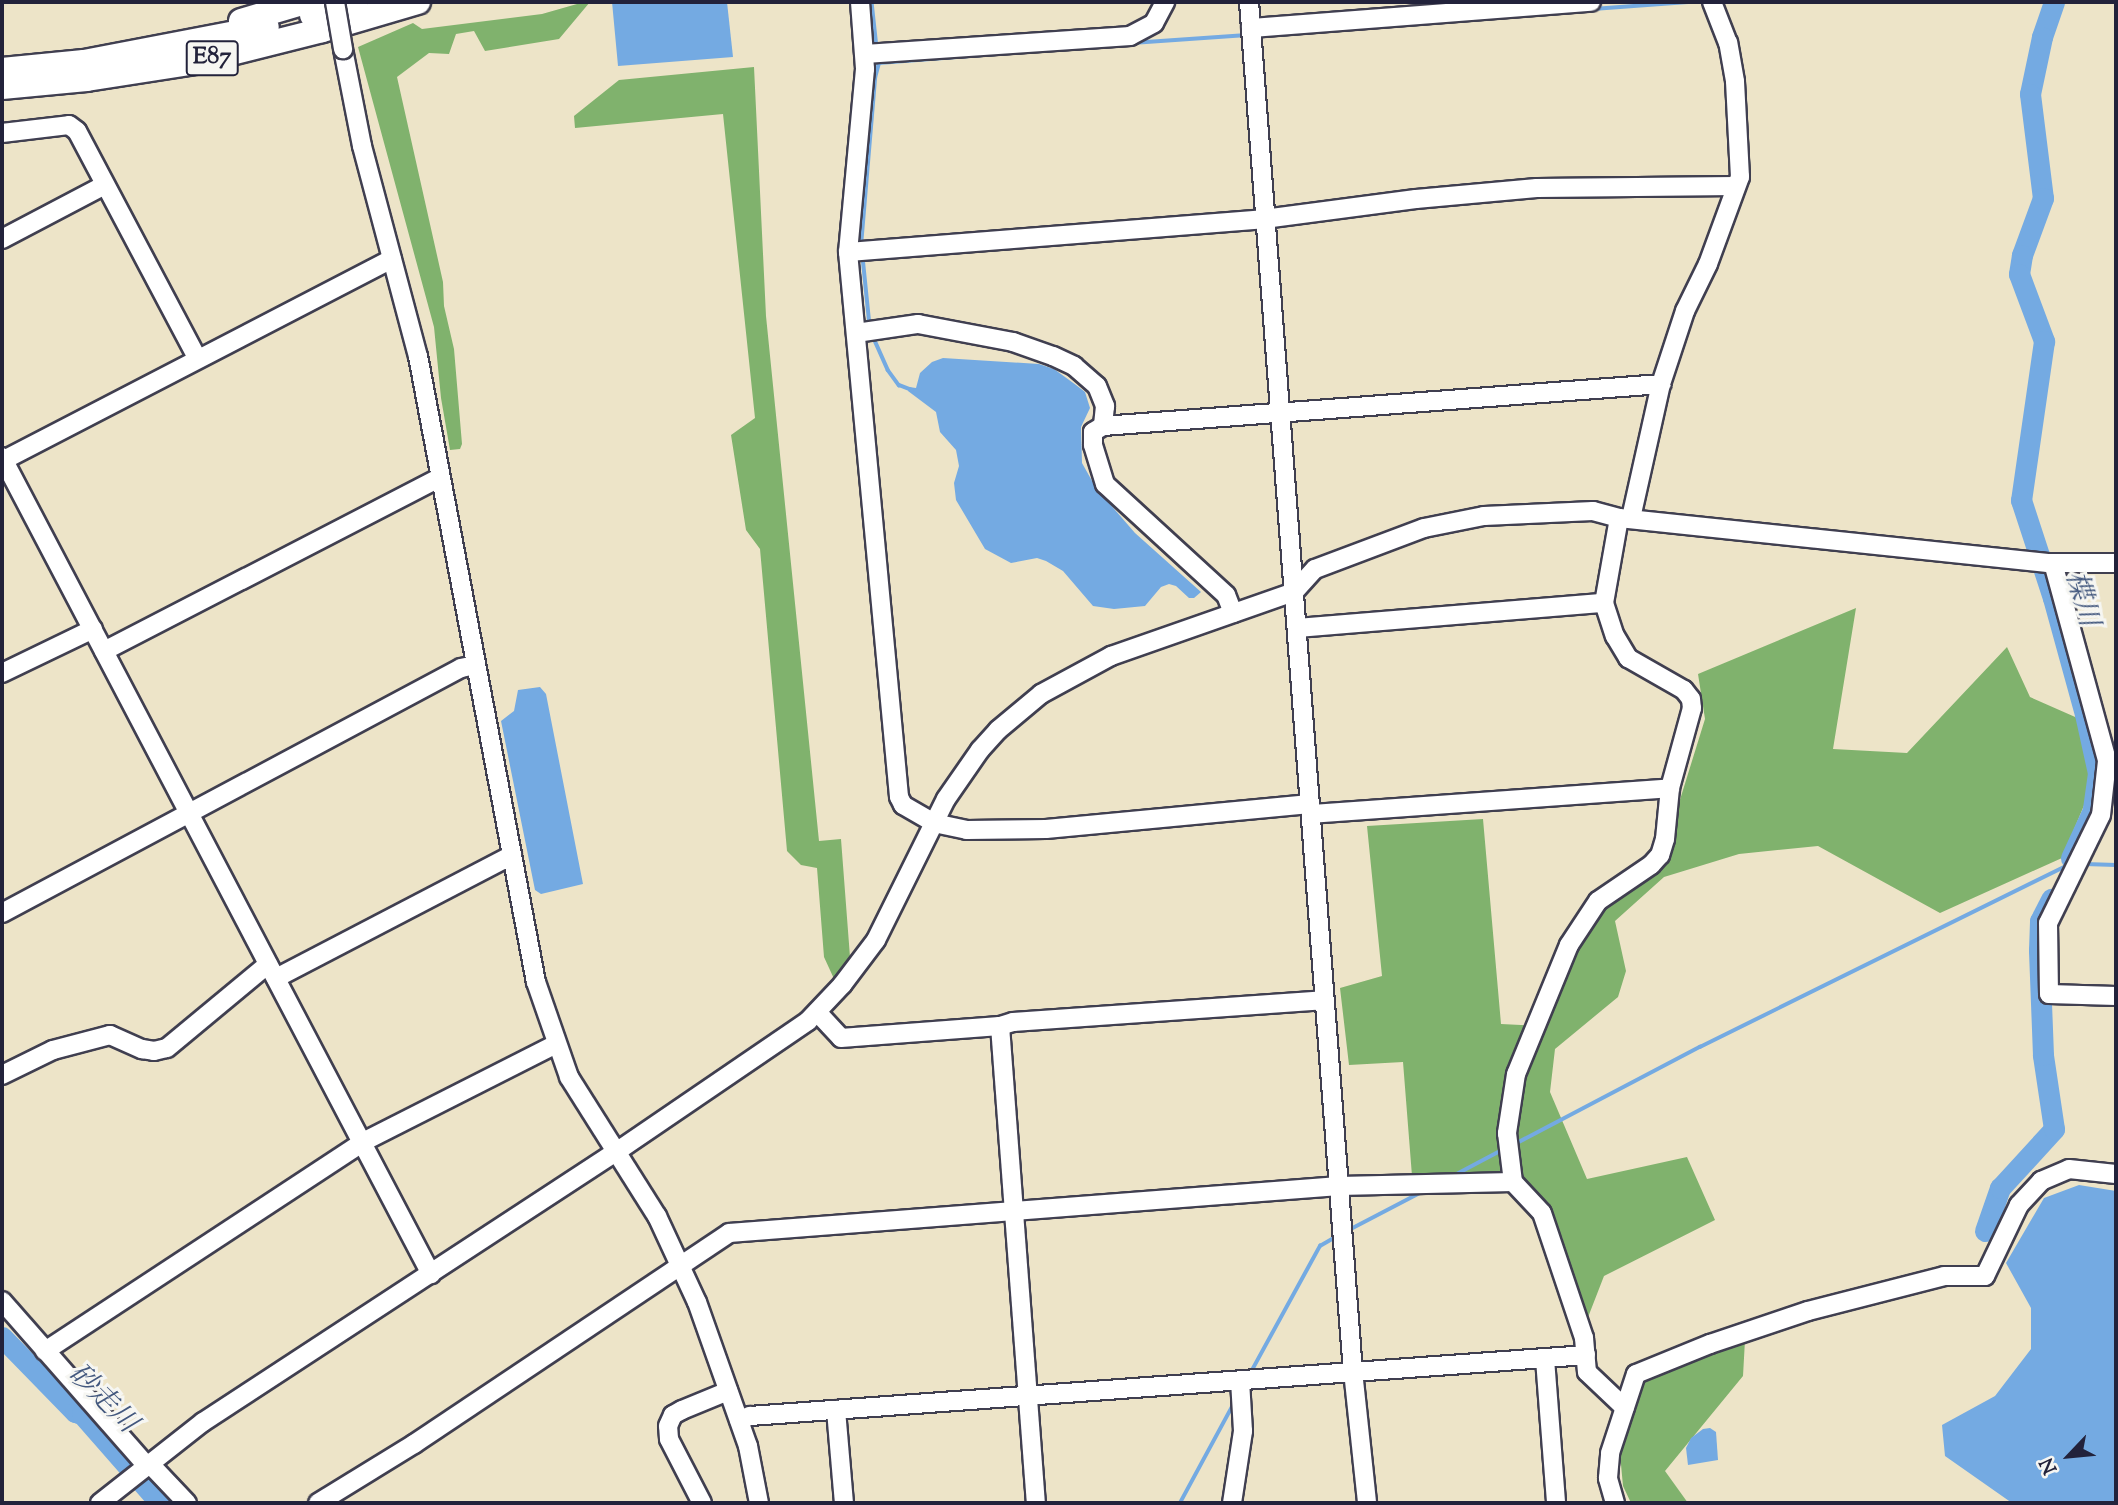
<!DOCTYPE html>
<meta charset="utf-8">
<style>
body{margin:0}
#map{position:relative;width:2118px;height:1505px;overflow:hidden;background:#ede4c8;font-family:"Sorts Mill Goudy","Noto Serif JP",serif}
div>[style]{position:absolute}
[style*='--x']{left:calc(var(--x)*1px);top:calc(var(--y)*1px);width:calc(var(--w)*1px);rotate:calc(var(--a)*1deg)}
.forest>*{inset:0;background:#80b26d}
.water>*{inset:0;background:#74aae2}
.stream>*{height:3.5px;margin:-1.75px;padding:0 1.75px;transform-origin:1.75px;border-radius:1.75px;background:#74aae2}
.river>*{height:21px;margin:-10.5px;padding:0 10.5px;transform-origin:10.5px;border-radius:10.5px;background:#74aae2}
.roads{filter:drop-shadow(2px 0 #403f50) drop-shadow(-2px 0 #403f50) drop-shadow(0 2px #403f50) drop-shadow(0 -2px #403f50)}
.minor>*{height:18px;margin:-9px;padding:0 9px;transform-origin:9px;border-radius:9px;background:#fff}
.highway>*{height:24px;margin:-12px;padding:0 12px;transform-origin:12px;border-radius:12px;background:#fff}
.bridges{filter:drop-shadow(2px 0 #403f50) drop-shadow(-2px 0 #403f50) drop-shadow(0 2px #403f50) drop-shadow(0 -2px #403f50)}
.minor-bridge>*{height:18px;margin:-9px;padding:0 9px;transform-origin:9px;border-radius:9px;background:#fff}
span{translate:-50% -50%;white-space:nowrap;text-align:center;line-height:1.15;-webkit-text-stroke:6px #f6f6f2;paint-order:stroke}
.shield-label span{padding:2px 5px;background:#f6f6f2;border:2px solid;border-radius:5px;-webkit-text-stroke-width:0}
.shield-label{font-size:24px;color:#22223b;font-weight:700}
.water-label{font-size:28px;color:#43587e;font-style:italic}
.frame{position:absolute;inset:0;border:4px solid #22223b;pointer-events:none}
.north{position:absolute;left:2034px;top:1421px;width:70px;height:70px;-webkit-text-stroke:5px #f6f6f2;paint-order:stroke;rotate:244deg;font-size:19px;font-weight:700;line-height:28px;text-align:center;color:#22223b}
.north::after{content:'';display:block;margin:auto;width:24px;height:32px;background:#22223b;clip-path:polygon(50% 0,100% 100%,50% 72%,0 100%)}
</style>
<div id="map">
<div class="forest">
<i style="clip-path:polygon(584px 2px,590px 2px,559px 39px,485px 51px,474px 31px,456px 34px,449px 54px,429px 53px,397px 77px,443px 282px,444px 306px,454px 349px,462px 444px,460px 449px,450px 450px,441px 398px,434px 327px,358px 47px,413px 23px,422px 29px,542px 14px)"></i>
<i style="clip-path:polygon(754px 67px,766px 316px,819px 841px,841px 839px,850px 957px,835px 981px,824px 957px,817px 868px,801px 865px,787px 851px,760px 549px,746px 530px,731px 435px,755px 418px,723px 114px,575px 128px,574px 116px,619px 80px)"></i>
<i style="clip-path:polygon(1856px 608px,1833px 749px,1907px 753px,2007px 647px,2030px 697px,2082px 720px,2092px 768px,2085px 803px,2062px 858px,1940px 913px,1818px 846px,1739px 854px,1664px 877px,1615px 921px,1626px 971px,1618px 997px,1555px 1049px,1550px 1092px,1587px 1179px,1687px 1157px,1715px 1220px,1604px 1276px,1585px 1325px,1562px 1237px,1519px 1178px,1412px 1176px,1403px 1062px,1349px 1065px,1340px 988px,1382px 976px,1367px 826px,1483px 819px,1501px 1024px,1541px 1026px,1576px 952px,1614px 895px,1661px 861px,1705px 719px,1698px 674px)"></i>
<i style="clip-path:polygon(1745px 1340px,1743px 1376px,1665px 1471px,1688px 1503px,1631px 1503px,1623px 1486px,1620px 1454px,1639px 1389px,1650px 1376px)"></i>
</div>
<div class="water">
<i style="clip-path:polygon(612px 2px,727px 2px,733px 57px,618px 66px)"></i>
<i style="clip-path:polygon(943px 358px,1039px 364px,1054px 369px,1076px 385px,1085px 392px,1090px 408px,1081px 427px,1082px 463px,1096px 488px,1135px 533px,1201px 592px,1194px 598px,1189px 598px,1176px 586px,1169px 584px,1161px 587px,1145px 606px,1114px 609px,1093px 606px,1063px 571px,1046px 561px,1037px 558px,1011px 563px,985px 549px,956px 500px,954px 483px,959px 466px,956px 450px,940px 432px,936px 412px,908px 391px,909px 387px,916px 388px,920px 373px,932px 362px)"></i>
<i style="clip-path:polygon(540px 687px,546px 694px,583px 884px,541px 894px,535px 890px,501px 721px,514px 711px,518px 690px)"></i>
<i style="clip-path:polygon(2079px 1185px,2116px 1191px,2116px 1503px,2012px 1503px,1945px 1456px,1942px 1425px,1995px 1396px,2031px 1349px,2031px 1308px,2006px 1263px,2044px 1198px)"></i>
<i style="clip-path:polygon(1703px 1429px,1710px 1428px,1716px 1432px,1718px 1460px,1688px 1465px,1686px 1448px,1691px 1438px)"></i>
</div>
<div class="stream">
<i style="--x:872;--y:2;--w:46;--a:83.8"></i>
<i style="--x:1593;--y:9;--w:95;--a:-4.2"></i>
<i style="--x:1132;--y:43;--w:115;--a:-4"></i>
<i style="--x:879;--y:63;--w:117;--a:-4.4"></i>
<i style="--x:861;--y:246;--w:169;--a:-85.2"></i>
<i style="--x:875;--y:78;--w:16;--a:-75"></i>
<i style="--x:863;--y:257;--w:69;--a:84.2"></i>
<i style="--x:873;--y:336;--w:37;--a:66"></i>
<i style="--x:888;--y:370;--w:19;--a:54"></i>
<i style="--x:899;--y:385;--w:14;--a:21"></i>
<i style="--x:2085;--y:864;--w:31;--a:2"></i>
<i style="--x:1515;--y:1144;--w:209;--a:-27.7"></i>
<i style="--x:1700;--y:1047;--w:413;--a:-26.3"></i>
<i style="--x:1453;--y:1176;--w:55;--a:-28"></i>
<i style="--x:1347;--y:1231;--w:87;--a:-27.5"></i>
<i style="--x:1251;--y:1372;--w:144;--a:-61.3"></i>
<i style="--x:1320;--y:1246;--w:20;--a:-30"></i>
<i style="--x:1180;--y:1503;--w:114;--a:-61.6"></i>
</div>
<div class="river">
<i style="--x:2054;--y:2;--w:37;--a:109"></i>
<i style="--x:2042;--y:37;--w:58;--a:101.9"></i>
<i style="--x:2030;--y:94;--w:105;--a:82.9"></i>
<i style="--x:2043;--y:198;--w:61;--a:110.2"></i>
<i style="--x:2022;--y:255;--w:19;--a:99"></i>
<i style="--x:2019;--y:274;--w:72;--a:69.5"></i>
<i style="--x:2044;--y:341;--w:161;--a:98.2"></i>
<i style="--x:2021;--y:500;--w:103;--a:71.9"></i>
<i style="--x:2053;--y:598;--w:120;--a:74.6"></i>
<i style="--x:2085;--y:714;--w:60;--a:77.6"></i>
<i style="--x:2098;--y:773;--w:37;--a:98"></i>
<i style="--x:2093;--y:810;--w:53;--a:114.6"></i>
<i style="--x:1985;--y:1231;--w:46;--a:-70.8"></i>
<i style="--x:2000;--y:1188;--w:80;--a:-47.5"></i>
<i style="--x:2054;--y:1129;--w:75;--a:-98.5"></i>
<i style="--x:2043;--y:1055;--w:105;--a:-92.2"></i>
<i style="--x:2039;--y:950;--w:29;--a:-88"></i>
<i style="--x:2040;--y:921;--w:25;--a:-63"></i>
<i style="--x:2;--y:1337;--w:105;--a:45.8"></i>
<i style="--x:75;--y:1412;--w:7;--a:16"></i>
<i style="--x:82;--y:1414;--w:118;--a:48.8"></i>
</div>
<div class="roads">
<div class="minor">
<i style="--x:860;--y:2;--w:67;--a:85.7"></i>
<i style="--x:865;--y:69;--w:184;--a:95.3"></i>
<i style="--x:848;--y:252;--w:547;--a:84.65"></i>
<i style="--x:899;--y:797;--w:9;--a:63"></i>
<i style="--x:903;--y:805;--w:36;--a:30"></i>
<i style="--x:934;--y:823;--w:34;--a:12"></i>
<i style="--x:967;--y:830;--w:79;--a:-0.7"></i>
<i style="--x:1046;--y:829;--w:265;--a:-5.4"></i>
<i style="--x:1249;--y:2;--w:1373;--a:85.66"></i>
<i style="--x:1353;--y:1371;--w:133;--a:83.9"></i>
<i style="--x:1251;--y:28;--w:341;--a:-4.4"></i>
<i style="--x:343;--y:49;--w:99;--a:78.9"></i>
<i style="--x:362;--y:146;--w:217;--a:75.1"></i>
<i style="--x:418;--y:356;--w:637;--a:79.33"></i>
<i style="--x:536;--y:982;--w:101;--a:70.8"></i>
<i style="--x:569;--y:1077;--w:165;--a:57.7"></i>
<i style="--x:657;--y:1216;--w:95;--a:65.1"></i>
<i style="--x:697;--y:1302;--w:153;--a:70.5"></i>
<i style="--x:748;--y:1446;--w:58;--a:79.1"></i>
<i style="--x:865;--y:54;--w:266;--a:-3.9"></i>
<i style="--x:1130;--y:36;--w:27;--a:-28"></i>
<i style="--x:1154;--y:23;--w:24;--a:-62"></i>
<i style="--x:2;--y:133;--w:67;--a:-6.8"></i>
<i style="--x:69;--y:125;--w:10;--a:37"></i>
<i style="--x:77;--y:131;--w:257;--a:62.1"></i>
<i style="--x:2;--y:239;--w:116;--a:-27.7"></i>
<i style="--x:848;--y:252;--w:417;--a:-4.5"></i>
<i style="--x:1264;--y:219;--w:153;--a:-7.5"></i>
<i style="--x:1416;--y:199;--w:121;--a:-5.2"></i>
<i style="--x:1537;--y:188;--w:199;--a:-0.6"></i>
<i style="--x:856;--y:333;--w:63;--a:-8.3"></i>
<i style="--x:918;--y:324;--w:97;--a:10.7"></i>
<i style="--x:1013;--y:342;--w:42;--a:19.3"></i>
<i style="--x:1053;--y:356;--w:23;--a:25"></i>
<i style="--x:1074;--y:366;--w:30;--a:41"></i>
<i style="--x:1097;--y:386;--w:22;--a:68"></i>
<i style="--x:1105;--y:406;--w:20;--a:96"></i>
<i style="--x:2;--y:457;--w:923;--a:62.3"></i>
<i style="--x:2;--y:461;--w:439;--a:-27.4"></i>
<i style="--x:1619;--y:518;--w:86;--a:100"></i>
<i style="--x:1604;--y:603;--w:35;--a:72"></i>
<i style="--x:1615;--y:636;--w:26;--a:59"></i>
<i style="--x:1628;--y:658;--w:64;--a:29.7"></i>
<i style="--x:1684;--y:690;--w:11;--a:52"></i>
<i style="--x:1691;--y:699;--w:9;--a:84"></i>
<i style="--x:1692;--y:708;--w:83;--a:105.4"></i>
<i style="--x:1670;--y:788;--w:51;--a:95.6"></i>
<i style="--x:1665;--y:839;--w:17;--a:107"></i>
<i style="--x:1660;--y:855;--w:13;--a:132"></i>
<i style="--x:1651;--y:865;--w:64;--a:145.8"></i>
<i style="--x:1598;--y:901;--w:53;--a:123.4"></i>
<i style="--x:1569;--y:945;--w:139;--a:112.3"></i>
<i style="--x:1516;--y:1074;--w:60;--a:98.7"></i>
<i style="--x:1507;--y:1133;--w:49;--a:83"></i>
<i style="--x:1513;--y:1182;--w:42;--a:46.9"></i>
<i style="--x:1542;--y:1213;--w:132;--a:71.4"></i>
<i style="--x:1584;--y:1338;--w:34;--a:85"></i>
<i style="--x:1587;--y:1372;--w:52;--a:43.5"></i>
<i style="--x:1631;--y:518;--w:137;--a:-77.4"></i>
<i style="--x:1661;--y:384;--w:77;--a:-71.8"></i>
<i style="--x:1685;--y:311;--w:52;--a:-63.9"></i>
<i style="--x:1708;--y:264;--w:93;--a:-69.8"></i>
<i style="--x:1740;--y:177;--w:96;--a:-93"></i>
<i style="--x:1735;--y:81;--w:39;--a:-100"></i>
<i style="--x:1728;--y:43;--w:44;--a:-111.3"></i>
<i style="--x:2053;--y:563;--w:205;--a:74.7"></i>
<i style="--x:2107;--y:761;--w:54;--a:96.3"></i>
<i style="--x:2101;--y:815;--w:120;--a:116.1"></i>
<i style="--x:2048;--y:923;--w:71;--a:89.2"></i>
<i style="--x:2049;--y:994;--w:67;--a:1.7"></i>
<i style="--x:1233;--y:613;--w:19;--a:-111"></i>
<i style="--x:1226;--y:595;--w:164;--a:-137.5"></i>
<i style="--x:1105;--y:484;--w:41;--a:-107.1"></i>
<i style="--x:1093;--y:445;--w:13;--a:-90"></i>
<i style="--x:1093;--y:432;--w:12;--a:-31"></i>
<i style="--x:1103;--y:426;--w:560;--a:-4.3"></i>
<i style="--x:1297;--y:628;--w:308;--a:-4.7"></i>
<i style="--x:104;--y:651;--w:377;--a:-27.3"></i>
<i style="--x:2;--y:673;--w:101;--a:-25.8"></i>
<i style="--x:1311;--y:814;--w:360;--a:-4.1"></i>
<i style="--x:2;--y:913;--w:520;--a:-28.09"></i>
<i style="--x:461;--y:668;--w:14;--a:-12"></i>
<i style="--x:276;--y:978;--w:266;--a:-27.5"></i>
<i style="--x:817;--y:1012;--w:35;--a:47"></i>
<i style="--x:841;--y:1038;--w:159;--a:-4.3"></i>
<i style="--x:1000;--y:1026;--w:14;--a:-17"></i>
<i style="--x:1013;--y:1022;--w:312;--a:-4"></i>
<i style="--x:1000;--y:1026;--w:478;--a:85.7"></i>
<i style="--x:2;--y:1075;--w:57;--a:-26.1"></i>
<i style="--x:53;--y:1050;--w:59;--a:-14.7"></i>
<i style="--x:110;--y:1035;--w:35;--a:24"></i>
<i style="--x:142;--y:1049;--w:12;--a:9"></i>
<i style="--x:154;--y:1051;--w:13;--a:-13"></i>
<i style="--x:167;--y:1048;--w:131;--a:-39.7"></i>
<i style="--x:2;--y:1301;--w:218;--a:48.7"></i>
<i style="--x:45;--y:1351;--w:381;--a:-33.3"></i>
<i style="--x:363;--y:1142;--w:216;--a:-26.9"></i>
<i style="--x:1545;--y:1359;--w:144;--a:85.6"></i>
<i style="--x:836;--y:1410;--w:93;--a:85.1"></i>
<i style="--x:739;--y:1420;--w:12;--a:-20"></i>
<i style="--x:750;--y:1416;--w:838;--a:-4.17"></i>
<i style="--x:149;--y:1463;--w:55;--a:46.5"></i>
<i style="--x:100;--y:1503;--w:131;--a:-38.2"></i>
<i style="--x:203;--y:1422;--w:493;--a:-33.2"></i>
<i style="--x:616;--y:1152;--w:232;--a:-34.3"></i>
<i style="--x:808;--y:1021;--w:50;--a:-46.6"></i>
<i style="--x:842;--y:985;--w:56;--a:-52.9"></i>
<i style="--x:876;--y:940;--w:157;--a:-63.6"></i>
<i style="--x:946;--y:799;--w:60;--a:-55.2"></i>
<i style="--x:980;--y:750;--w:27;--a:-48"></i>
<i style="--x:998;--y:730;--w:56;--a:-39.9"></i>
<i style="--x:1041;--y:694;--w:80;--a:-28.5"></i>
<i style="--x:1111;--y:656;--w:194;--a:-19.3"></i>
<i style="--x:1294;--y:592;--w:31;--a:-48"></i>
<i style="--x:1315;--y:569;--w:116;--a:-20.6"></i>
<i style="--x:1424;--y:528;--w:61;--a:-11.3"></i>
<i style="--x:1484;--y:516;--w:109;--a:-2.6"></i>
<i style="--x:1593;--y:511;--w:27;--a:15"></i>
<i style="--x:1619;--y:518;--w:431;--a:6"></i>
<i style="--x:2048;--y:563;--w:68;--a:0"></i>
<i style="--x:318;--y:1503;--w:113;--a:-31.6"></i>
<i style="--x:414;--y:1444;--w:379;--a:-33.8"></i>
<i style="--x:729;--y:1233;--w:612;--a:-4.41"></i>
<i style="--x:1339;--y:1186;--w:174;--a:-1.3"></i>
<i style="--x:702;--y:1503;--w:72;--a:-117.3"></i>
<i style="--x:669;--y:1439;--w:13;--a:-94"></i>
<i style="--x:668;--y:1426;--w:12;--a:-66"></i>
<i style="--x:673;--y:1415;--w:10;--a:-29"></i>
<i style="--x:682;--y:1410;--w:50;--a:-22.4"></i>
<i style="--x:1232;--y:1503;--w:73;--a:-81.3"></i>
<i style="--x:1243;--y:1431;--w:50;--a:-93.4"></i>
<i style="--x:1615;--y:1503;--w:26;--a:-106"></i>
<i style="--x:1608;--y:1478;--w:25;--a:-85"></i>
<i style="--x:1610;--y:1453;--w:83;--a:-71.8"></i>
<i style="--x:1636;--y:1374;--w:80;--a:-22.1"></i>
<i style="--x:1710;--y:1344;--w:103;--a:-18.6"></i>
<i style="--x:1808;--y:1311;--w:140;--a:-14.4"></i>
<i style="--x:1944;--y:1276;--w:41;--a:0"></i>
<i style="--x:1985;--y:1276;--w:79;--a:-64.4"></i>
<i style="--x:2019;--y:1205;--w:33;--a:-47"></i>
<i style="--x:2041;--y:1181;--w:30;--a:-23"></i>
<i style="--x:2069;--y:1169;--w:47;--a:6.1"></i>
</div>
<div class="highway">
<i style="--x:312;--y:15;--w:46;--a:-16.5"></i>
<i style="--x:241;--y:21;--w:67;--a:-16.5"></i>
<i style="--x:2;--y:70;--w:82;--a:-5.6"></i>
<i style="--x:84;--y:62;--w:186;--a:-10.8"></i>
<i style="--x:2;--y:87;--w:85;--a:-5.4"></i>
<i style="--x:87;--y:79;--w:109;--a:-8.9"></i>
<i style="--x:195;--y:62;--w:131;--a:-14.1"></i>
<i style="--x:322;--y:30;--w:100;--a:-16.3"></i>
</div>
</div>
<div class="bridges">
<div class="minor-bridge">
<i style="--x:335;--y:2;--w:48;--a:80.3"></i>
</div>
</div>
<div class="shield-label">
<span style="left:212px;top:58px">E87</span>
</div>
<div class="water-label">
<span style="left:2081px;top:599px;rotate:74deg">楪川</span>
<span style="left:102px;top:1399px;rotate:45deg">砂走川</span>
</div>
<div class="frame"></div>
<div class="north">N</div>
</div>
